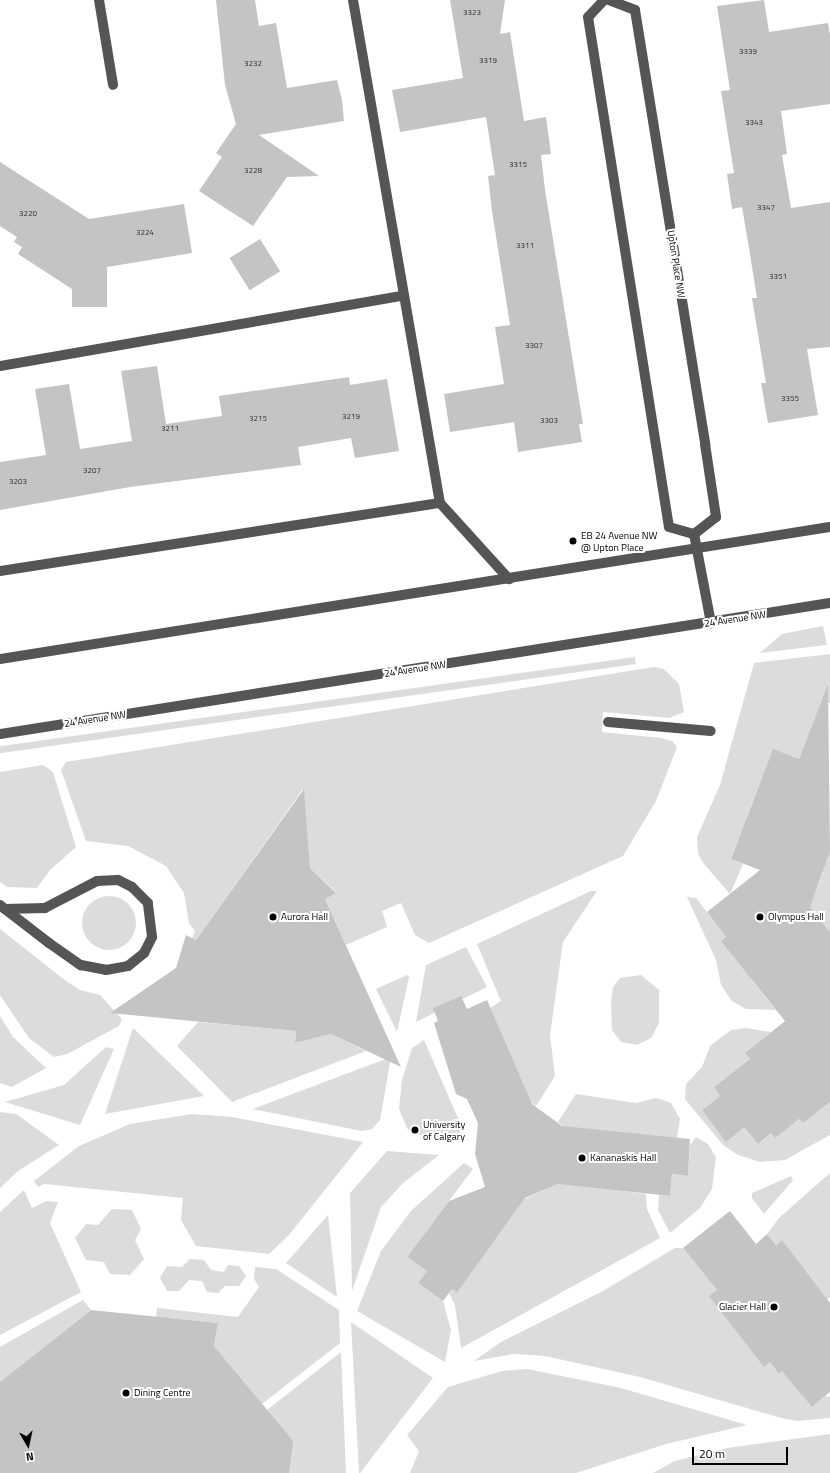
<!DOCTYPE html>
<style>
body{margin:0}
#map{position:relative;width:830px;height:1473px;overflow:hidden;background:#fff;font-family:"Titillium Web",sans-serif}
div>[style]{position:absolute}
[style*='--x']{left:calc(var(--x)*1px);top:calc(var(--y)*1px);width:calc(var(--w)*1px);rotate:calc(var(--a)*1deg)}
.green>*{inset:0;background:#dcdcdc;transform-origin:0 0}
.round{border-radius:50%}
.building>*{inset:0;background:#c4c4c4;transform-origin:0 0}
.minor>*{height:10px;margin:-5px;padding:0 5px;transform-origin:5px;border-radius:5px;background:#555}
.dots>*{width:11px;height:11px;translate:-50% -50%;box-sizing:border-box;border:2px solid #fff;border-radius:50%}
span{translate:-50% -50%;white-space:nowrap;text-align:center;line-height:1.15;-webkit-text-stroke:4px #fff;paint-order:stroke}
.number-label{font-size:8px;color:#313131}
.number-label span{-webkit-text-stroke-width:0}
.street-label{font-size:10px;color:#000}
.poi-label{font-size:10px;color:#000}
.left{translate:0 -50%;text-align:left}
.right{translate:-100% -50%;text-align:right}
.north{position:absolute;left:8px;top:1425px;width:40px;height:40px;-webkit-text-stroke:3px #fff;paint-order:stroke;rotate:171deg;font-size:11px;font-weight:700;line-height:16px;text-align:center;color:#000}
.north::after{content:'';display:block;margin:auto;width:14px;height:18px;background:#000;clip-path:polygon(50% 0,100% 100%,50% 72%,0 100%)}
.scale{position:absolute;left:692px;top:1447px;width:96px;height:18px;box-sizing:border-box;border:2px solid #000;border-top:0;padding-left:5px;font-size:12px;line-height:14px;white-space:nowrap;color:#000;-webkit-text-stroke:3px #fff;paint-order:stroke}
</style>
<div id="map">
<div class="green">
<i style="clip-path:polygon(823px 626px,827px 645px,760px 653px,782px 634px)"></i>
<i style="clip-path:polygon(830px 654px,830px 703px,822px 700px,799px 759px,773px 750px,747px 816px,745px 842px,738px 840px,731px 859px,743px 864px,730px 894px,704px 864px,698px 854px,697px 837px,720px 785px,754px 663px)"></i>
<i style="left:635px;top:657px;width:7px;height:643px;rotate:82deg"></i>
<i style="clip-path:polygon(654px 667px,664px 669px,679px 684px,684px 712px,669px 718px,603px 712px,602px 732px,661px 738px,672px 741px,677px 747px,656px 801px,623px 856px,429px 943px,415px 935px,401px 903px,382px 911px,387px 927px,346px 945px,325px 899px,336px 892px,310px 868px,303px 789px,196px 940px,192px 938px,195px 931px,189px 923px,184px 893px,166px 866px,128px 846px,86px 841px,61px 770px,66px 762px)"></i>
<i style="clip-path:polygon(43px 765px,53px 772px,76px 847px,50px 870px,37px 888px,7px 887px,0 882px,0 772px)"></i>
<i style="clip-path:polygon(826px 847px,830px 848px,830px 932px,822px 922px,817px 926px,803px 889px,815px 893px,823px 872px,817px 870px)"></i>
<i style="clip-path:polygon(591px 891px,597px 891px,563px 942px,550px 1035px,555px 1076px,536px 1106px,528px 1100px,490px 1008px,501px 1001px,477px 944px)"></i>
<i class="round" style="left:82px;top:896px;width:54px;height:54px"></i>
<i style="clip-path:polygon(687px 897px,696px 898px,726px 937px,721px 941px,756px 974px,751px 979px,776px 1010px,746px 1009px,732px 1001px,721px 985px,716px 960px)"></i>
<i style="clip-path:polygon(0 929px,66px 981px,80px 990px,100px 995px,122px 1019px,119px 1026px,67px 1054px,54px 1057px,29px 1038px,0 995px)"></i>
<i style="clip-path:polygon(466px 947px,487px 987px,416px 1022px,426px 965px)"></i>
<i style="clip-path:polygon(407px 975px,409px 977px,397px 1032px,376px 989px)"></i>
<i style="clip-path:polygon(641px 975px,659px 990px,659px 1023px,651px 1038px,637px 1045px,621px 1042px,612px 1030px,611px 1001px,613px 987px,620px 978px)"></i>
<i style="clip-path:polygon(0 1016px,13px 1037px,46px 1068px,12px 1087px,0 1083px)"></i>
<i style="clip-path:polygon(198px 1022px,296px 1031px,295px 1043px,331px 1034px,366px 1051px,232px 1102px,177px 1046px)"></i>
<i style="clip-path:polygon(133px 1028px,204px 1096px,105px 1114px)"></i>
<i style="clip-path:polygon(746px 1028px,771px 1032px,745px 1053px,750px 1059px,714px 1087px,720px 1096px,702px 1110px,726px 1141px,744px 1127px,758px 1144px,771px 1133px,775px 1137px,799px 1119px,803px 1123px,830px 1102px,830px 1135px,785px 1160px,760px 1162px,738px 1155px,723px 1145px,685px 1099px,686px 1084px,702px 1067px,710px 1046px,731px 1030px)"></i>
<i style="clip-path:polygon(424px 1040px,464px 1132px,430px 1139px,408px 1130px,399px 1109px,402px 1080px,412px 1048px)"></i>
<i style="clip-path:polygon(106px 1047px,114px 1049px,80px 1125px,5px 1102px,64px 1085px)"></i>
<i style="clip-path:polygon(391px 1057px,380px 1120px,372px 1129px,362px 1131px,253px 1109px)"></i>
<i style="clip-path:polygon(576px 1094px,636px 1103px,656px 1098px,671px 1103px,680px 1119px,677px 1138px,564px 1127px,558px 1122px)"></i>
<i style="clip-path:polygon(0 1112px,16px 1114px,59px 1145px,18px 1171px,0 1188px)"></i>
<i style="clip-path:polygon(192px 1114px,232px 1117px,363px 1142px,289px 1235px,269px 1254px,196px 1246px,181px 1220px,183px 1198px,44px 1184px,38px 1187px,34px 1181px,79px 1146px,130px 1124px)"></i>
<i style="clip-path:polygon(696px 1137px,708px 1144px,716px 1157px,712px 1189px,700px 1208px,670px 1233px,658px 1210px,659px 1195px,670px 1196px,672px 1174px,688px 1176px,690px 1145px)"></i>
<i style="clip-path:polygon(387px 1151px,439px 1155px,403px 1183px,381px 1207px,352px 1291px,350px 1193px)"></i>
<i style="clip-path:polygon(464px 1163px,473px 1169px,407px 1257px,427px 1271px,418px 1283px,443px 1301px,451px 1330px,445px 1362px,357px 1311px,381px 1251px,411px 1211px)"></i>
<i style="clip-path:polygon(830px 1173px,830px 1297px,824px 1303px,782px 1240px,776px 1245px,767px 1234px,779px 1218px)"></i>
<i style="clip-path:polygon(791px 1176px,793px 1180px,764px 1214px,752px 1198px,752px 1193px)"></i>
<i style="clip-path:polygon(560px 1183px,646px 1194px,647px 1209px,660px 1238px,461px 1348px,455px 1305px,449px 1293px,452px 1289px,457px 1293px,520px 1205px,518px 1202px)"></i>
<i style="clip-path:polygon(24px 1190px,32px 1208px,46px 1201px,58px 1202px,50px 1223px,81px 1292px,0 1335px,0 1212px)"></i>
<i style="clip-path:polygon(112px 1209px,132px 1210px,141px 1229px,135px 1240px,144px 1259px,130px 1275px,110px 1274px,104px 1262px,86px 1260px,75px 1238px,86px 1224px,98px 1225px)"></i>
<i style="clip-path:polygon(328px 1215px,337px 1297px,286px 1263px)"></i>
<i style="clip-path:polygon(675px 1248px,683px 1248px,717px 1290px,764px 1366px,770px 1362px,779px 1374px,785px 1369px,791px 1381px,812px 1407px,826px 1396px,830px 1397px,830px 1418px,797px 1421px,781px 1418px,640px 1377px,545px 1356px,514px 1354px,474px 1361px,501px 1342px,603px 1291px)"></i>
<i style="clip-path:polygon(190px 1259px,204px 1260px,211px 1270px,224px 1272px,228px 1265px,239px 1266px,246px 1276px,239px 1286px,225px 1286px,218px 1293px,207px 1292px,202px 1281px,189px 1280px,179px 1291px,167px 1291px,160px 1278px,167px 1266px,182px 1267px)"></i>
<i style="clip-path:polygon(255px 1267px,276px 1269px,339px 1310px,340px 1343px,262px 1404px,214px 1346px,218px 1323px,156px 1317px,157px 1308px,238px 1317px,259px 1287px,254px 1279px)"></i>
<i style="clip-path:polygon(83px 1300px,91px 1310px,0 1382px,0 1347px)"></i>
<i style="clip-path:polygon(351px 1322px,433px 1378px,360px 1473px,359px 1473px)"></i>
<i style="clip-path:polygon(341px 1352px,346px 1473px,289px 1473px,267px 1410px)"></i>
<i style="clip-path:polygon(527px 1369px,621px 1388px,747px 1425px,666px 1444px,576px 1473px,410px 1473px,419px 1451px,407px 1435px,448px 1387px,502px 1371px)"></i>
<i style="clip-path:polygon(830px 1434px,830px 1473px,653px 1473px,675px 1461px,727px 1448px)"></i>
</div>
<div class="building">
<i style="clip-path:polygon(216px 0,255px 0,259px 26px,276px 23px,287px 88px,337px 80px,342px 100px,344px 121px,259px 135px,319px 176px,287px 177px,253px 226px,199px 191px,222px 157px,216px 153px,236px 124px,225px 85px)"></i>
<i style="clip-path:polygon(450px 0,505px 0,500px 34px,510px 32px,524px 121px,546px 117px,551px 154px,541px 155px,545px 190px,583px 424px,579px 424px,582px 442px,518px 452px,514px 422px,450px 432px,444px 394px,504px 384px,495px 327px,510px 325px,492px 211px,488px 176px,495px 175px,486px 117px,400px 132px,392px 90px,463px 78px)"></i>
<i style="clip-path:polygon(764px 0,769px 32px,828px 23px,830px 36px,830px 104px,781px 111px,787px 154px,782px 155px,791px 208px,830px 202px,830px 347px,807px 349px,818px 415px,768px 423px,761px 383px,766px 383px,752px 298px,757px 298px,749px 248px,742px 207px,732px 209px,727px 174px,734px 173px,721px 91px,730px 90px,717px 6px)"></i>
<i style="clip-path:polygon(0 162px,89px 219px,184px 204px,192px 253px,107px 267px,107px 307px,72px 307px,72px 289px,18px 254px,22px 247px,14px 242px,17px 237px,0 226px)"></i>
<i style="left:260px;top:239px;width:38px;height:36px;rotate:58deg"></i>
<i style="clip-path:polygon(157px 366px,166px 424px,222px 416px,219px 396px,349px 377px,350px 385px,387px 379px,399px 451px,355px 458px,351px 438px,298px 447px,301px 465px,130px 487px,0 510px,0 462px,46px 455px,35px 389px,69px 384px,80px 449px,132px 441px,121px 371px)"></i>
<i style="clip-path:polygon(828px 684px,830px 851px,810px 907px,830px 932px,830px 1102px,803px 1123px,799px 1119px,775px 1138px,771px 1133px,758px 1144px,744px 1127px,726px 1142px,702px 1110px,720px 1096px,714px 1087px,750px 1059px,745px 1053px,785px 1021px,721px 941px,726px 937px,707px 912px,760px 870px,731px 859px,773px 749px,799px 759px)"></i>
<i style="clip-path:polygon(304px 789px,310px 868px,336px 893px,325px 899px,401px 1067px,331px 1034px,295px 1043px,296px 1031px,110px 1013px,176px 968px,186px 935px,196px 940px)"></i>
<i style="clip-path:polygon(461px 996px,467px 1009px,487px 1000px,532px 1104px,562px 1126px,690px 1139px,688px 1176px,672px 1174px,670px 1196px,558px 1184px,525px 1198px,457px 1293px,452px 1289px,443px 1301px,418px 1283px,427px 1271px,407px 1257px,449px 1201px,485px 1187px,475px 1154px,478px 1123px,467px 1099px,456px 1094px,434px 1023px,438px 1021px,433px 1008px)"></i>
<i style="clip-path:polygon(730px 1211px,756px 1244px,767px 1234px,776px 1245px,782px 1240px,830px 1303px,830px 1392px,812px 1407px,782px 1371px,779px 1374px,770px 1362px,764px 1367px,709px 1296px,717px 1290px,683px 1248px)"></i>
<i style="clip-path:polygon(91px 1310px,218px 1323px,214px 1346px,293px 1441px,289px 1473px,0 1473px,0 1382px)"></i>
</div>
<div class="minor">
<i style="--x:99;--y:0;--w:86;--a:80.6"></i>
<i style="--x:353;--y:0;--w:510;--a:80.19"></i>
<i style="--x:604;--y:0;--w:23;--a:133"></i>
<i style="--x:588;--y:17;--w:516;--a:80.98"></i>
<i style="--x:669;--y:527;--w:26;--a:16"></i>
<i style="--x:609;--y:0;--w:28;--a:21"></i>
<i style="--x:635;--y:10;--w:440;--a:80.8"></i>
<i style="--x:705;--y:444;--w:74;--a:81.4"></i>
<i style="--x:716;--y:517;--w:28;--a:142"></i>
<i style="--x:0;--y:366;--w:409;--a:-9.9"></i>
<i style="--x:694;--y:534;--w:91;--a:79.2"></i>
<i style="--x:0;--y:571;--w:445;--a:-8.8"></i>
<i style="--x:440;--y:503;--w:103;--a:47.8"></i>
<i style="--x:0;--y:659;--w:840;--a:-9.04"></i>
<i style="--x:608;--y:722;--w:103;--a:5"></i>
<i style="--x:0;--y:734;--w:840;--a:-8.97"></i>
<i style="--x:0;--y:905;--w:6;--a:39"></i>
<i style="--x:5;--y:909;--w:56;--a:37.7"></i>
<i style="--x:49;--y:943;--w:39;--a:35"></i>
<i style="--x:81;--y:965;--w:25;--a:11"></i>
<i style="--x:106;--y:970;--w:22;--a:-10"></i>
<i style="--x:128;--y:966;--w:21;--a:-39"></i>
<i style="--x:144;--y:953;--w:18;--a:-63"></i>
<i style="--x:152;--y:937;--w:34;--a:-97"></i>
<i style="--x:148;--y:903;--w:23;--a:-135"></i>
<i style="--x:132;--y:887;--w:16;--a:-153"></i>
<i style="--x:118;--y:880;--w:21;--a:177"></i>
<i style="--x:97;--y:881;--w:59;--a:152.6"></i>
<i style="--x:45;--y:908;--w:40;--a:178.6"></i>
</div>
<div class="dots">
<i style="left:573px;top:541px;background:#000"></i>
<i style="left:273px;top:917px;background:#000"></i>
<i style="left:760px;top:917px;background:#000"></i>
<i style="left:415px;top:1130px;background:#000"></i>
<i style="left:582px;top:1158px;background:#000"></i>
<i style="left:774px;top:1307px;background:#000"></i>
<i style="left:126px;top:1393px;background:#000"></i>
</div>
<div class="number-label">
<span style="left:472px;top:13px">3323</span>
<span style="left:748px;top:52px">3339</span>
<span style="left:488px;top:61px">3319</span>
<span style="left:253px;top:64px">3232</span>
<span style="left:754px;top:123px">3343</span>
<span style="left:518px;top:165px">3315</span>
<span style="left:253px;top:171px">3228</span>
<span style="left:766px;top:208px">3347</span>
<span style="left:28px;top:214px">3220</span>
<span style="left:145px;top:233px">3224</span>
<span style="left:525px;top:246px">3311</span>
<span style="left:778px;top:277px">3351</span>
<span style="left:534px;top:346px">3307</span>
<span style="left:790px;top:399px">3355</span>
<span style="left:351px;top:417px">3219</span>
<span style="left:258px;top:419px">3215</span>
<span style="left:549px;top:421px">3303</span>
<span style="left:170px;top:429px">3211</span>
<span style="left:92px;top:471px">3207</span>
<span style="left:18px;top:482px">3203</span>
</div>
<div class="street-label">
<span style="left:676px;top:264px;rotate:81deg">Upton Place NW</span>
<span style="left:735px;top:619px;rotate:-9deg">24 Avenue NW</span>
<span style="left:415px;top:669px;rotate:-9deg">24 Avenue NW</span>
<span style="left:95px;top:719px;rotate:-9deg">24 Avenue NW</span>
</div>
<div class="poi-label">
<span class="left" style="left:581px;top:541px">EB 24 Avenue NW<br>@ Upton Place</span>
<span class="left" style="left:281px;top:917px">Aurora Hall</span>
<span class="left" style="left:768px;top:917px">Olympus Hall</span>
<span class="left" style="left:423px;top:1130px">University<br>of Calgary</span>
<span class="left" style="left:590px;top:1158px">Kananaskis Hall</span>
<span class="right" style="left:766px;top:1307px">Glacier Hall</span>
<span class="left" style="left:134px;top:1393px">Dining Centre</span>
</div>
<div class="north">N</div>
<div class="scale">20 m</div>
</div>
